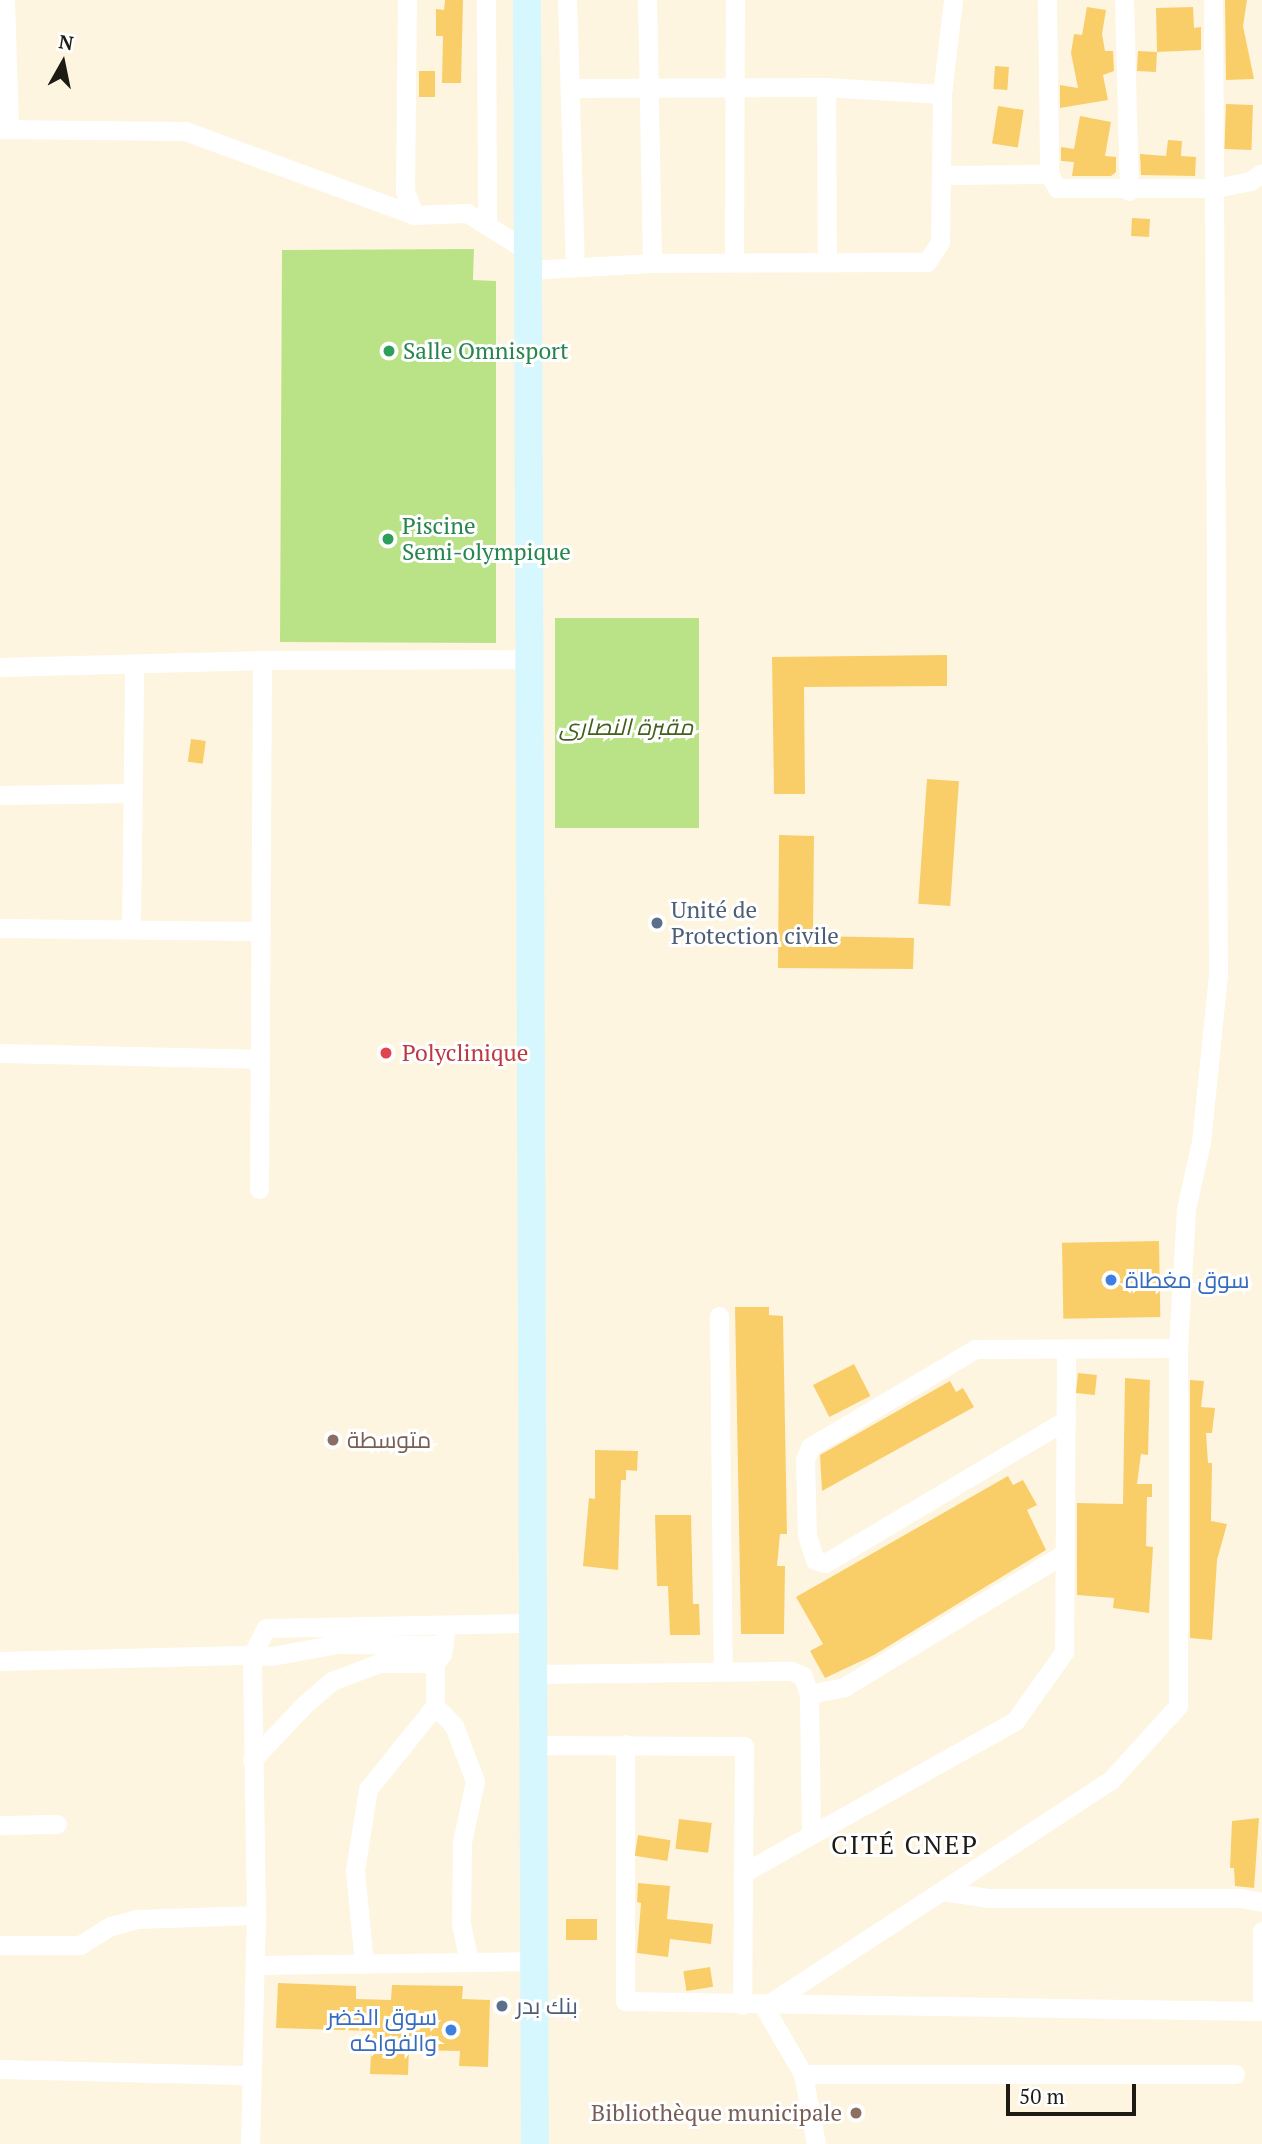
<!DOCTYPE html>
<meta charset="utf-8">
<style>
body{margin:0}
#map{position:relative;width:1262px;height:2144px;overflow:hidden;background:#fef5e0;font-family:"PT Serif",Cairo,serif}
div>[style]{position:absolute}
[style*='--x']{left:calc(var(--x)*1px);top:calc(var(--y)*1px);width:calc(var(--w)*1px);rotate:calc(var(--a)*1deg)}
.green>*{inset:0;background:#bae388;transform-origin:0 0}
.building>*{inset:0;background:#f9ce68;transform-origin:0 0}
.street>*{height:19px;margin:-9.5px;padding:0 9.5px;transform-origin:9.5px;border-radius:9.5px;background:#fff}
.secondary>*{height:28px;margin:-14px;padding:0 14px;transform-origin:14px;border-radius:14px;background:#d6f7fd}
.dots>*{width:19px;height:19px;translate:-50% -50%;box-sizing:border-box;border:4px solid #fff;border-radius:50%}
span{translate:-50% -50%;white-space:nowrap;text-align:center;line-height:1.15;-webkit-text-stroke:6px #fff;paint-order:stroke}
.leisure-label{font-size:23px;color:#27864d}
.left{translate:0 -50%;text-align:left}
.park-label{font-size:23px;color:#455f1f;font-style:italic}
.service-label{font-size:23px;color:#4e5e75}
.health-label{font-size:23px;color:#be3a42}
.shop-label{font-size:23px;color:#366cbe}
.right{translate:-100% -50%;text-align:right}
.education-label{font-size:23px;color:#785e54}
.quarter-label{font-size:26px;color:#1e1b14;letter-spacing:2px}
.north{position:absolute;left:28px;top:28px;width:70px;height:70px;-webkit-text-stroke:5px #fff;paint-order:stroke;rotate:9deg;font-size:19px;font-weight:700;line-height:28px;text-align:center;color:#1e1b14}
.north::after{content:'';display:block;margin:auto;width:24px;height:32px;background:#1e1b14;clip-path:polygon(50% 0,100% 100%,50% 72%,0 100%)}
.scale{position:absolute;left:1006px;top:2084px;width:130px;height:32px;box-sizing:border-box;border:4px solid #1e1b14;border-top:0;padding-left:9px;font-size:21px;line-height:24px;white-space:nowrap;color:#1e1b14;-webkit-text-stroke:5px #fff;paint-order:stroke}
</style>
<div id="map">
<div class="green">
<i style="clip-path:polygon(474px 249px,473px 280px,496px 281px,496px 643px,280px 642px,282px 250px)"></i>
<i style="left:699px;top:618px;width:210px;height:144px;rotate:90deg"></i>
</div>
<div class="building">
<i style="clip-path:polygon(445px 0,463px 0,461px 83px,442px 83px,443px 36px,436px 36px,436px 9px,444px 10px)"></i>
<i style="clip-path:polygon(1225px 0,1247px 0,1243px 26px,1254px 79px,1226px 80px)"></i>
<i style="clip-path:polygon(1087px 7px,1106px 10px,1102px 34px,1105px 51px,1113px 51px,1114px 71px,1103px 75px,1108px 100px,1060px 108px,1060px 85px,1078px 88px,1071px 53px,1074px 34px,1082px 35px)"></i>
<i style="clip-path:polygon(1193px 7px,1194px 28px,1201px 27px,1201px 50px,1157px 52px,1156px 8px)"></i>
<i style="left:1138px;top:51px;width:19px;height:20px;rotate:3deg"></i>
<i style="left:995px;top:66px;width:14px;height:23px;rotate:4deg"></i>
<i style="left:419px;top:71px;width:16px;height:26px"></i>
<i style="left:1226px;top:104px;width:27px;height:45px;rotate:2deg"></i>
<i style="left:998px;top:106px;width:26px;height:38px;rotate:9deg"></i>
<i style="clip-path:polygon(1080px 116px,1111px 122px,1105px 156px,1116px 157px,1116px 172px,1111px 176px,1072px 176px,1074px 162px,1061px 161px,1061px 147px,1074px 149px)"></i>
<i style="clip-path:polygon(1168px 140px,1182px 141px,1181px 156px,1196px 157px,1195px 176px,1141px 175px,1140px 154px,1166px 156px)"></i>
<i style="left:1132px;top:218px;width:18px;height:18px;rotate:3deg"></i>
<i style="clip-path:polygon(947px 655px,947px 686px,804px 687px,805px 794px,774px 794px,772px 657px)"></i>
<i style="left:191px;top:739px;width:15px;height:23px;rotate:8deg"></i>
<i style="left:927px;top:779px;width:32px;height:125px;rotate:4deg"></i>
<i style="clip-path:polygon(779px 835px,814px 836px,813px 936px,914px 938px,913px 969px,778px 968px)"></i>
<i style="left:1159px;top:1241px;width:76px;height:97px;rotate:89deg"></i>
<i style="clip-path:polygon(735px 1307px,769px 1307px,769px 1315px,783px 1316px,787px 1534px,780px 1534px,777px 1566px,785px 1566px,784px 1634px,741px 1634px)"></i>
<i style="left:854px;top:1364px;width:36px;height:46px;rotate:63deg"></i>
<i style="left:1078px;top:1373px;width:19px;height:20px;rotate:6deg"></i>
<i style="clip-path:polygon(1125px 1378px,1150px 1380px,1148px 1455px,1141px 1454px,1137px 1484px,1152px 1484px,1152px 1497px,1147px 1497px,1146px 1546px,1153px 1547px,1149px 1613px,1113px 1608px,1114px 1598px,1077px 1595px,1077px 1503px,1123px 1504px)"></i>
<i style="clip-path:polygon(1190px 1380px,1204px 1381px,1201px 1407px,1215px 1408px,1212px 1433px,1206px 1433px,1208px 1463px,1212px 1463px,1211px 1521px,1227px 1524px,1217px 1560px,1212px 1640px,1190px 1638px)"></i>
<i style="clip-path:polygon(950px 1381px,956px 1392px,963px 1388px,974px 1407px,822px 1491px,820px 1455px)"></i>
<i style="clip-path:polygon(595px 1450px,638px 1451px,637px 1471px,626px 1470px,626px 1480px,621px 1480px,618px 1570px,583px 1566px,589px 1498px,595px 1499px)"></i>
<i style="clip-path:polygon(1008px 1476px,1013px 1485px,1023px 1480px,1037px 1505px,1027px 1510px,1046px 1550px,874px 1655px,825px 1678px,810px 1651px,823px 1644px,796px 1597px)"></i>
<i style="clip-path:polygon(655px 1515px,691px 1515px,693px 1604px,699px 1604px,700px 1635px,670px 1635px,668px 1586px,657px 1586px)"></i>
<i style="clip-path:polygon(1259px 1818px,1254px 1888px,1235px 1886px,1234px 1868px,1230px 1868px,1232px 1821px)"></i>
<i style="left:679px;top:1819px;width:33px;height:30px;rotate:7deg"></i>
<i style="left:638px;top:1835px;width:33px;height:21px;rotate:9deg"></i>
<i style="clip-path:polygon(638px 1883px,670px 1886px,667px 1919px,713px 1924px,711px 1944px,670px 1939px,668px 1957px,637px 1953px,641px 1903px,637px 1902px)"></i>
<i style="left:566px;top:1919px;width:31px;height:21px"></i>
<i style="left:710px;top:1967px;width:20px;height:27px;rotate:81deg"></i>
<i style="clip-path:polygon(278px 1983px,356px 1986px,356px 1999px,391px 2000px,392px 1985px,463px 1986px,462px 1999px,490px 2000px,488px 2067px,459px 2066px,460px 2051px,409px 2050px,408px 2075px,370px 2074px,372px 2031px,276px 2028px)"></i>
</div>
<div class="street">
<i style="--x:5;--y:0;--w:129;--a:88.2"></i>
<i style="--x:407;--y:0;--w:191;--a:90.6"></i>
<i style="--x:405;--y:191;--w:26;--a:69"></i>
<i style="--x:486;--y:0;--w:224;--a:89.7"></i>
<i style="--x:567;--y:0;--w:264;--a:88.3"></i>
<i style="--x:647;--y:0;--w:263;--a:88.9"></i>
<i style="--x:1047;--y:0;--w:174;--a:89.3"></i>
<i style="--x:1049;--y:174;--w:16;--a:60"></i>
<i style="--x:1057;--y:188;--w:158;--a:0"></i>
<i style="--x:1215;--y:188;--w:36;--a:-11"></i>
<i style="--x:1250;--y:181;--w:14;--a:-34"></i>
<i style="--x:1124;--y:0;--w:191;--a:88.5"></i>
<i style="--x:826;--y:87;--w:175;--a:89.7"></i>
<i style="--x:570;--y:88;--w:256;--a:-0.2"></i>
<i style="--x:826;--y:87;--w:116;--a:3.5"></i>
<i style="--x:0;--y:129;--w:185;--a:0.6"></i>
<i style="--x:185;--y:131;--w:244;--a:20.1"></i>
<i style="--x:414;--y:215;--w:53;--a:-2.2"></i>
<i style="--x:467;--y:213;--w:72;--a:31.9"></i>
<i style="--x:941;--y:175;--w:108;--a:-0.5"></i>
<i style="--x:734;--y:262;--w:262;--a:-89.8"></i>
<i style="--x:528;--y:270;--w:124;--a:-3.2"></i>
<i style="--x:652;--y:263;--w:275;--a:-0.2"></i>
<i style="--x:927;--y:262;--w:24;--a:-57"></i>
<i style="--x:940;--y:242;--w:148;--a:-89.2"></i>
<i style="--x:942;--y:94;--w:95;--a:-83.3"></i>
<i style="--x:262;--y:660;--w:268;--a:-0.2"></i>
<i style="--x:0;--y:667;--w:262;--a:-1.5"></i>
<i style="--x:262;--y:660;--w:529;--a:90.32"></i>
<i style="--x:0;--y:795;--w:132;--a:-0.9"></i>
<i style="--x:0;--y:928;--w:261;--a:0.7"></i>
<i style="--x:131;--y:928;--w:264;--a:-89.3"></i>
<i style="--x:0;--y:1053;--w:260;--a:1.3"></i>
<i style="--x:719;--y:1316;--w:356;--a:89.4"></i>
<i style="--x:1066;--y:1420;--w:280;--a:149.3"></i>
<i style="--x:825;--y:1563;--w:10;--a:-163"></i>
<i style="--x:815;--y:1560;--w:26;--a:-108"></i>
<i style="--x:807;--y:1535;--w:76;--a:-91.5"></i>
<i style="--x:805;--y:1459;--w:13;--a:-67"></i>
<i style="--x:810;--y:1447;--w:192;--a:-30.7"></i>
<i style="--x:975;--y:1349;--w:203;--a:-0.3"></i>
<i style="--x:0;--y:1661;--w:252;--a:-1.4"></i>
<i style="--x:252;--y:1655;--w:30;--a:-63"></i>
<i style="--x:266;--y:1628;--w:266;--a:-1.1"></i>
<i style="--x:533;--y:1674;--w:258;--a:-0.7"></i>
<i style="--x:791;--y:1671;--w:13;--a:23"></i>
<i style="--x:803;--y:1676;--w:19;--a:72"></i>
<i style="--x:809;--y:1694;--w:141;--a:89.2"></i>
<i style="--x:809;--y:1694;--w:36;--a:-11"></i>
<i style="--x:844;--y:1687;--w:258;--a:-31.2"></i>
<i style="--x:435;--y:1706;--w:28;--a:46"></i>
<i style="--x:454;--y:1726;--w:59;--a:69.1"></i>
<i style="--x:475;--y:1781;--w:62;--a:102"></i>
<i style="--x:462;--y:1842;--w:82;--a:90.7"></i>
<i style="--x:461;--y:1924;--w:39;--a:78"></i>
<i style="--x:625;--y:1744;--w:257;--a:90"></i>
<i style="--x:625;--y:2001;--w:637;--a:0.9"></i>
<i style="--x:1262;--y:2011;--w:80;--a:-90"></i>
<i style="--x:531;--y:1745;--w:213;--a:0.3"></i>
<i style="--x:744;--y:1746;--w:259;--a:90.4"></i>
<i style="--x:252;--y:1760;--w:76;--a:-46.6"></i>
<i style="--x:304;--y:1705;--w:37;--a:-41"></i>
<i style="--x:332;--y:1681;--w:50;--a:-21"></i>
<i style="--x:379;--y:1663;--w:56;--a:0"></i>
<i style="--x:0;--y:1825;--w:57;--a:-1"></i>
<i style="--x:743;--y:1873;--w:312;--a:-29.2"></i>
<i style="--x:1015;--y:1721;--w:85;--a:-54.6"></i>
<i style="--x:1064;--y:1652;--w:303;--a:-89.6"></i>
<i style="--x:942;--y:1891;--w:48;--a:8.5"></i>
<i style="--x:989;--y:1898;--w:251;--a:0"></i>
<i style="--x:1240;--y:1898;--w:22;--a:10"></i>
<i style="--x:0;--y:1945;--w:80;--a:0"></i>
<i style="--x:80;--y:1945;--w:36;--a:-32"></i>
<i style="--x:111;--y:1926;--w:27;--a:-15"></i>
<i style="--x:137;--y:1919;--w:119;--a:-1.9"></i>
<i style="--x:364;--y:1964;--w:94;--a:-95.5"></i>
<i style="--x:355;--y:1870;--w:82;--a:-80.9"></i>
<i style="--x:368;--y:1789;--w:107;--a:-51.1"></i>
<i style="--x:435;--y:1706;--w:43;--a:-90"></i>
<i style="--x:435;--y:1663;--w:11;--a:-52"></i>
<i style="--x:442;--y:1654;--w:18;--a:-81"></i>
<i style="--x:255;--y:1965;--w:279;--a:-0.8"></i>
<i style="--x:0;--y:2069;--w:252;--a:1.4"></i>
<i style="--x:803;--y:2074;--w:432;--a:0"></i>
<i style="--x:250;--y:2144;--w:229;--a:-88.5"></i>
<i style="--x:256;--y:1915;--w:260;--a:-90.9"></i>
<i style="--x:252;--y:1655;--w:20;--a:3"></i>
<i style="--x:272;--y:1656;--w:65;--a:-10.6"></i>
<i style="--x:336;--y:1644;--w:108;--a:0.5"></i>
<i style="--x:816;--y:2144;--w:71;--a:-100.5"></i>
<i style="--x:803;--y:2074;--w:78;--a:-120.2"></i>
<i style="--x:764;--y:2007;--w:413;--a:-33.2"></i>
<i style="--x:1110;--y:1781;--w:101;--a:-47.8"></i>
<i style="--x:1178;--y:1706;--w:358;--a:-90"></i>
<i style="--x:1178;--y:1348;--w:139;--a:-86.7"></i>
<i style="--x:1186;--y:1209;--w:69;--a:-77.4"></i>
<i style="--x:1201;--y:1142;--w:168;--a:-84.2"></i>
<i style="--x:1218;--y:975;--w:975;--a:-90.29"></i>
</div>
<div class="secondary">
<i style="--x:527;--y:0;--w:2144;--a:89.79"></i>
</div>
<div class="dots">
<i style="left:389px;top:351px;background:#2e9e5b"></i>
<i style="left:388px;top:539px;background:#2e9e5b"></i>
<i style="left:657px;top:923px;background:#5c6f8a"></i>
<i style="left:386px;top:1053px;background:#e0444e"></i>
<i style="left:1111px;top:1280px;background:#3f7fe0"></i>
<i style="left:333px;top:1440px;background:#8d6e63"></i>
<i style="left:502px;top:2006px;background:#5c6f8a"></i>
<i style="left:451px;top:2030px;background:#3f7fe0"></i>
<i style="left:856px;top:2113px;background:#8d6e63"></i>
</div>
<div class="leisure-label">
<span class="left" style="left:403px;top:351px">Salle Omnisport</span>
<span class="left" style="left:402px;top:539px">Piscine<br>Semi-olympique</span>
</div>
<div class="park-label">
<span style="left:626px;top:727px">مقبرة النصارى</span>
</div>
<div class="service-label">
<span class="left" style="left:671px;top:923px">Unité de<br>Protection civile</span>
<span class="left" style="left:516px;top:2006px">بنك بدر</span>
</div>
<div class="health-label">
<span class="left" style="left:402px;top:1053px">Polyclinique</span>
</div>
<div class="shop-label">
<span class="left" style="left:1125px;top:1280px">سوق مغطاة</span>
<span class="right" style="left:437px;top:2030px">سوق الخضر<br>والفواكه</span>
</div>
<div class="education-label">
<span class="left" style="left:347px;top:1440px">متوسطة</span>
<span class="right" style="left:842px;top:2113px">Bibliothèque municipale</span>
</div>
<div class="quarter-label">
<span style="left:905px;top:1845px">CITÉ CNEP</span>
</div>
<div class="north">N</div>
<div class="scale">50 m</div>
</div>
